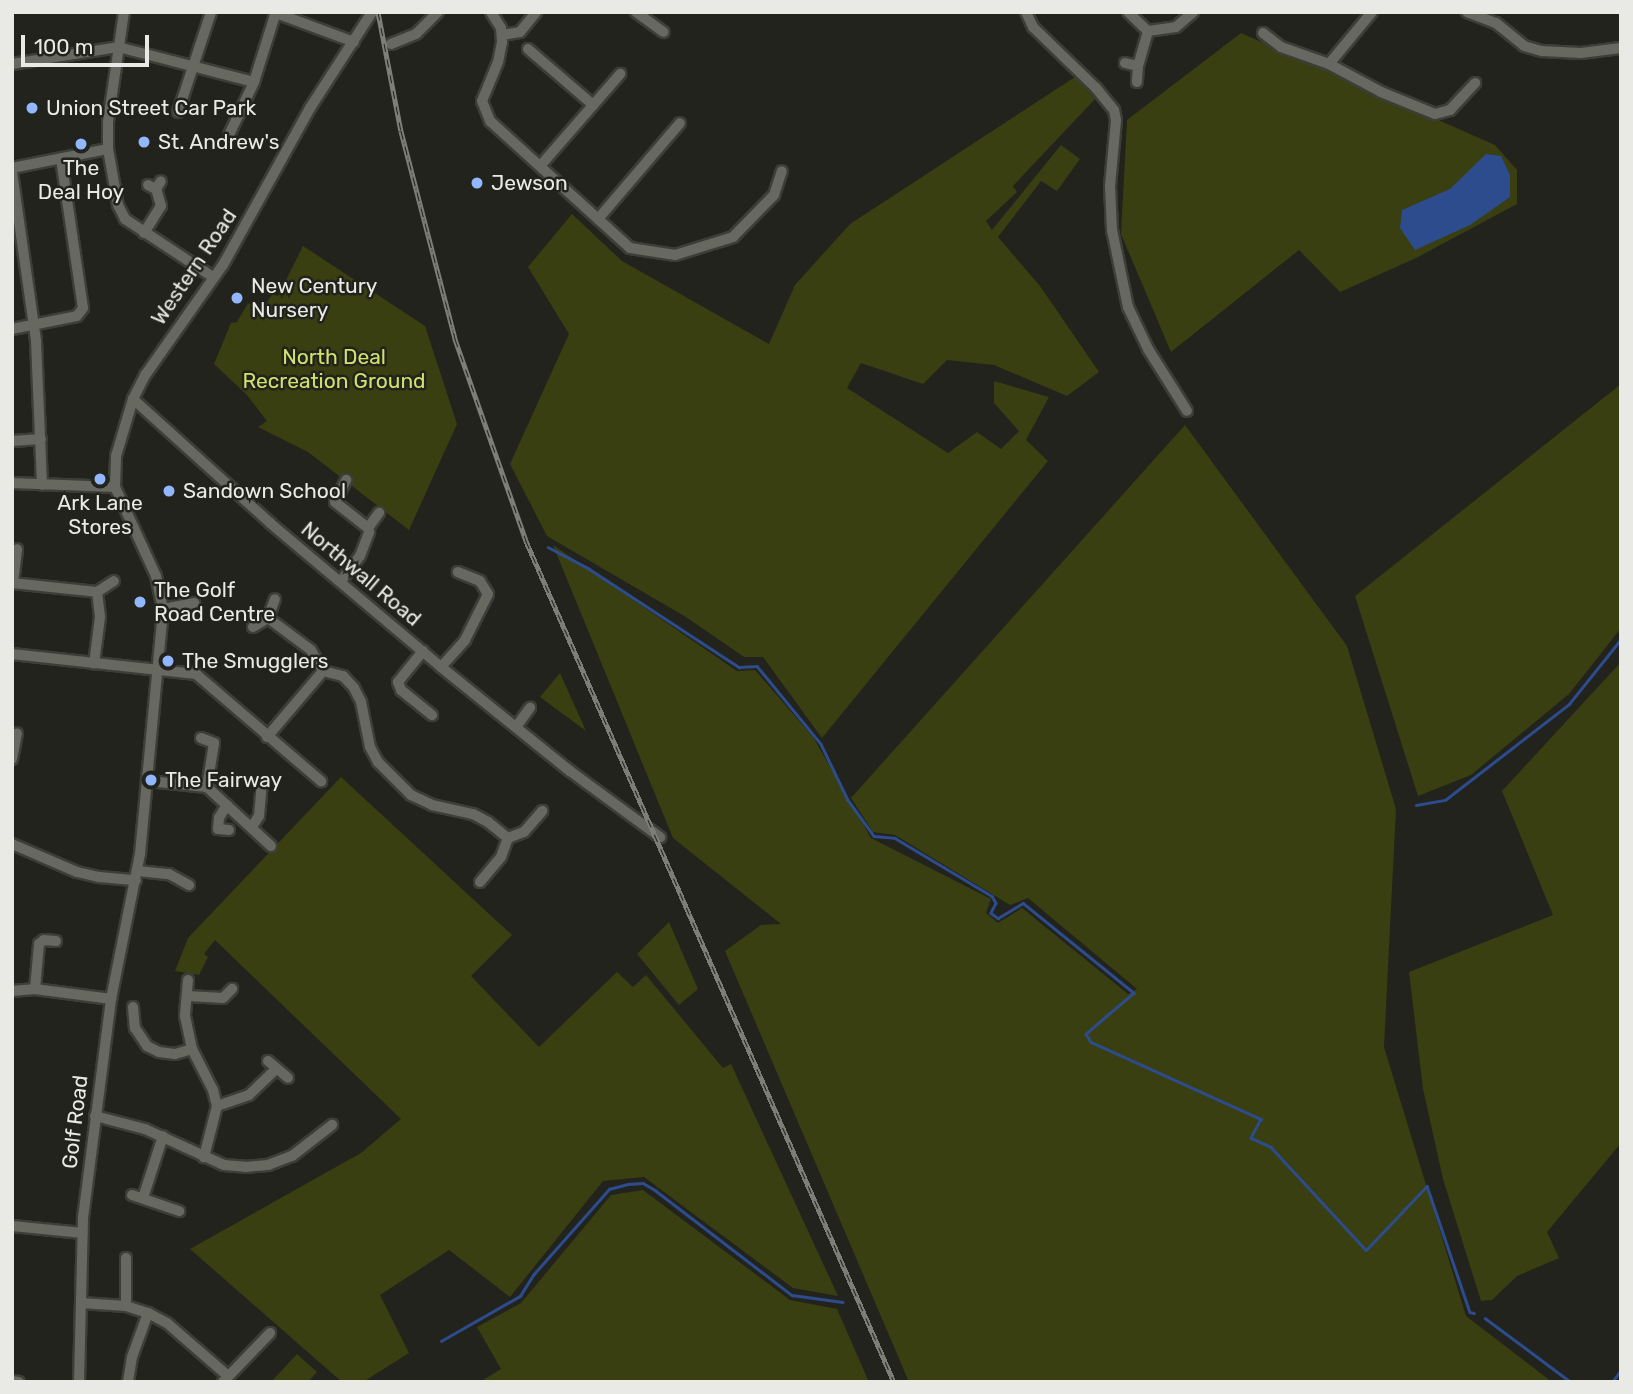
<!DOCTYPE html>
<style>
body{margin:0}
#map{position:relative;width:1633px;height:1394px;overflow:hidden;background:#22231c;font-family:Rubik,sans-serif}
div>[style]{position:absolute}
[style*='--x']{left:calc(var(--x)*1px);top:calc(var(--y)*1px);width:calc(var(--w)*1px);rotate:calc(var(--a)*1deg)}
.green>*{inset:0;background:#393f11}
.water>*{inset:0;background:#2d4c8e}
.stream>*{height:2.5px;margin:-1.25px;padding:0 1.25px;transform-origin:1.25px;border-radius:1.25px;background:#2d4c8e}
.roads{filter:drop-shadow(2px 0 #3c3e38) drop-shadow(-2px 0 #3c3e38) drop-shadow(0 2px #3c3e38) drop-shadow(0 -2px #3c3e38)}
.minor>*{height:10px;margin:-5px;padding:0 5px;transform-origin:5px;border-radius:5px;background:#676860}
.rail>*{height:5px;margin-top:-2.5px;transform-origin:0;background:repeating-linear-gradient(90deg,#22231c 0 8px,#7d7e77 0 16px);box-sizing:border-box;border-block:2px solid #7d7e77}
.dots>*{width:19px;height:19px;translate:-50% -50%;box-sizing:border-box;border:4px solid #22231c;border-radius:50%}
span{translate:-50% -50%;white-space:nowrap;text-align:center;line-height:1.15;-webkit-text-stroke:5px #22231c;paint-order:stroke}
.poi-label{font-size:21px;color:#e9eae5}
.left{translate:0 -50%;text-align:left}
.street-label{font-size:21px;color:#e9eae5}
.park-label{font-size:21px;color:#d1e26b}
.frame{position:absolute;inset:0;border:14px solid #e9eae5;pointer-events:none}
.scale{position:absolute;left:21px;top:35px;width:128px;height:32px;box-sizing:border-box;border:4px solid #e9eae5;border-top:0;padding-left:9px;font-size:21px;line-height:24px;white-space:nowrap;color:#e9eae5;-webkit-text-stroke:5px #22231c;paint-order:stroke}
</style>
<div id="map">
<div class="green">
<i style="clip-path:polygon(1241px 33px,1495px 145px,1517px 170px,1517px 204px,1416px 258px,1340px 292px,1299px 250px,1171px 352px,1121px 234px,1127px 120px)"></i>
<i style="clip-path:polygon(1075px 77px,1095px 99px,1013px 186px,1017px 192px,986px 221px,992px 230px,1061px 145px,1080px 159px,1057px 191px,1041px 181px,998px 237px,1040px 286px,1099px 372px,1067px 396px,994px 365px,947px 360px,923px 384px,861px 363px,847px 388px,948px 453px,977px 432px,1001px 449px,1019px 431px,994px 403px,994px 381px,1049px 397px,1026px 440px,1048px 461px,822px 738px,763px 657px,744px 657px,686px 617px,547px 536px,510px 464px,569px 334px,528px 267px,572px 214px,622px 261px,769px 344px,795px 285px,850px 224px)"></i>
<i style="clip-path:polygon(303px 246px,425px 326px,457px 424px,409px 530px,308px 452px,258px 427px,267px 421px,247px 395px,214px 364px,231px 323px,237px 322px,248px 303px,262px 311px,272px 294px,278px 296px)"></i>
<i style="clip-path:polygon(1621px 384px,1621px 628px,1569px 694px,1471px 775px,1418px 796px,1355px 596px)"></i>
<i style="clip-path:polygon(1185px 425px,1347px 646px,1396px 809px,1384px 1047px,1466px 1316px,1552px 1382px,909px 1382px,725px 951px,761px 925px,781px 924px,673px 838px,553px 545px,737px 671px,755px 670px,813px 737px,871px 838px,991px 899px,986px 913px,998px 923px,1022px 908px,1128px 994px,1137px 989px,1028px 898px,1010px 905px,895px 835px,873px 832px,851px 798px)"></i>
<i style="clip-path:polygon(1621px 662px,1621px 1143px,1547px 1232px,1559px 1258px,1517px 1276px,1492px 1300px,1481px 1301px,1443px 1179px,1423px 1089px,1409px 972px,1553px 915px,1502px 791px)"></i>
<i style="clip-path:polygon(560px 673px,586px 731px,540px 697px)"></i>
<i style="clip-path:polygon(341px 777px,512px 935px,471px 976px,539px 1047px,617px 972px,633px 987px,646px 975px,723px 1068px,731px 1064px,838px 1296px,793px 1288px,644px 1177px,603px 1181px,510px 1297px,449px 1250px,380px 1295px,409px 1353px,363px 1382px,342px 1382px,190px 1249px,361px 1153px,401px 1119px,215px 940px,204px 954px,208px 957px,199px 975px,175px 971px,188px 938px)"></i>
<i style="clip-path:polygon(669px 922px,698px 989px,679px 1005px,637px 954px)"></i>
<i style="clip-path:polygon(643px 1190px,790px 1300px,837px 1309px,869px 1382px,480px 1382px,501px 1369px,477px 1327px,521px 1303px,611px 1195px)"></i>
<i style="clip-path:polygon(297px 1354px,317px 1372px,308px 1382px,271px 1382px)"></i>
</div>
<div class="water">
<i style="clip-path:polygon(1486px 154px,1501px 156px,1510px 175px,1510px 197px,1470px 225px,1415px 250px,1400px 228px,1402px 210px,1450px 189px)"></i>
</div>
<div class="stream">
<i style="--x:548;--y:547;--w:45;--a:27.7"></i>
<i style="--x:588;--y:568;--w:181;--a:33.3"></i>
<i style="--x:739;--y:667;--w:18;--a:-3"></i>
<i style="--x:757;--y:666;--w:101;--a:50.6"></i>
<i style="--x:821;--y:744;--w:62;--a:64.3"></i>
<i style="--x:848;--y:800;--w:44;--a:54.2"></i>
<i style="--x:874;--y:836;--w:21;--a:5"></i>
<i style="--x:895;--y:838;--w:113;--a:30.9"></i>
<i style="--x:992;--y:896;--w:8;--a:60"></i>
<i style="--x:996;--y:903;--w:11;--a:117"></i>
<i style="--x:991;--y:913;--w:9;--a:36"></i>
<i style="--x:998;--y:918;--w:29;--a:-31"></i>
<i style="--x:1023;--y:903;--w:143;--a:39"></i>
<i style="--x:1134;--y:993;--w:63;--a:139.5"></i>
<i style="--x:1086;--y:1034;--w:9;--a:58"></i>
<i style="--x:1091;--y:1042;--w:187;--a:24.4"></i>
<i style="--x:1261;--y:1119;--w:21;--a:118"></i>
<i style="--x:1251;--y:1138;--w:22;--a:24"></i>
<i style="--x:1271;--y:1147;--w:140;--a:47.3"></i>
<i style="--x:1366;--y:1250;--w:88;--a:-46.4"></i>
<i style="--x:1427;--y:1186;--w:133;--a:71.2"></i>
<i style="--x:1470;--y:1312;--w:4;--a:14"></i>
<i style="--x:1416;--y:805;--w:29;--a:-10"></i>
<i style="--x:1445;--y:800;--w:157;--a:-37.7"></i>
<i style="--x:1569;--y:704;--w:83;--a:-51.3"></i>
<i style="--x:1485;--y:1318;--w:107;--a:36.7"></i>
<i style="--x:441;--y:1341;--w:91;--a:-29.7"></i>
<i style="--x:520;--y:1296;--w:25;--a:-58"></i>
<i style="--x:533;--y:1275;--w:115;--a:-48.5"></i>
<i style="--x:609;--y:1189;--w:20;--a:-15"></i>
<i style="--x:628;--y:1184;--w:15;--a:-4"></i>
<i style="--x:643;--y:1183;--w:14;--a:30"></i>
<i style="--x:655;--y:1190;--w:173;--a:37.5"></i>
<i style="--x:792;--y:1295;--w:51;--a:7.8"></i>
<i style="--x:1612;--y:1382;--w:15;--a:-53"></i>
</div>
<div class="roads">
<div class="minor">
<i style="--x:124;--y:12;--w:111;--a:98.3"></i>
<i style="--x:108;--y:122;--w:27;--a:90"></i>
<i style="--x:108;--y:149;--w:57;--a:79.9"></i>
<i style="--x:118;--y:205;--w:16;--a:63"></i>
<i style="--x:125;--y:219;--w:105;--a:33.4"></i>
<i style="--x:491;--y:12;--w:19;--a:58"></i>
<i style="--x:501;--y:28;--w:14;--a:86"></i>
<i style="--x:502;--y:42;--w:20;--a:101"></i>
<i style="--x:498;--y:62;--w:42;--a:112.3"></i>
<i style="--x:482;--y:101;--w:22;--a:68"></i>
<i style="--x:490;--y:121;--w:189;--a:42.2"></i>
<i style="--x:630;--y:248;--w:46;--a:8.8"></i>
<i style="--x:675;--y:255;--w:61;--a:-17.2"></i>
<i style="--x:733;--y:237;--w:59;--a:-45.7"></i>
<i style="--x:774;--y:195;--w:25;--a:-72"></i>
<i style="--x:636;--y:12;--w:34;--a:36"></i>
<i style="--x:1026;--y:12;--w:17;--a:65"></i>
<i style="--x:1033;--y:27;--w:88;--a:44.1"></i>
<i style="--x:1096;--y:88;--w:28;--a:51"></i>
<i style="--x:1114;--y:110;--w:10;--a:79"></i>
<i style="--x:1116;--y:120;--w:66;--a:95.2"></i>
<i style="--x:1110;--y:186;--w:44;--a:87.4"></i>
<i style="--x:1112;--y:230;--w:79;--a:78.3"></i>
<i style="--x:1128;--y:307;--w:47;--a:64.5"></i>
<i style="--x:1148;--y:349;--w:73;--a:57.8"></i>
<i style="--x:1128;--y:12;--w:28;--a:44"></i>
<i style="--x:1148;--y:31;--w:28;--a:-8"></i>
<i style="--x:1176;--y:27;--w:23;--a:-41"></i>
<i style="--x:1467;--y:12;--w:31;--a:21"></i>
<i style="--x:1496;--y:23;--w:36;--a:39"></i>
<i style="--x:1524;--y:46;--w:19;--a:16"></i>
<i style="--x:1542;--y:51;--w:39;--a:3"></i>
<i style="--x:1581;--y:53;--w:40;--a:-7.1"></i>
<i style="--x:276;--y:13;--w:83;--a:20.4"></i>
<i style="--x:1263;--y:33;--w:23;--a:38"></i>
<i style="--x:1281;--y:47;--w:51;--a:19.5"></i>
<i style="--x:1329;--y:64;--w:59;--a:28.3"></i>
<i style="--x:1381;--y:92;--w:58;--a:22.2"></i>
<i style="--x:1435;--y:114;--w:16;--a:-15"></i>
<i style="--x:1450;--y:110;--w:37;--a:-47"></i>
<i style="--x:502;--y:35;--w:18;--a:-9"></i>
<i style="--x:520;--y:32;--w:26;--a:-51"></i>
<i style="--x:391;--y:44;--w:27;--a:-22"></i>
<i style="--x:416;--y:34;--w:31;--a:-45"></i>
<i style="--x:528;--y:49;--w:86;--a:40.7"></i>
<i style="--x:1125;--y:63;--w:13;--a:13"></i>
<i style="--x:1138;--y:66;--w:16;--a:94"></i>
<i style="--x:12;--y:64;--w:107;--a:-9.1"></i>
<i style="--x:118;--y:47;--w:140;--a:14.4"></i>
<i style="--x:1329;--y:64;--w:67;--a:-50.4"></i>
<i style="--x:1138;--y:66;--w:36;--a:-74"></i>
<i style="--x:178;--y:112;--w:105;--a:-71.7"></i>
<i style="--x:229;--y:135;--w:59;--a:-64.7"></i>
<i style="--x:254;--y:82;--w:73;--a:-72.6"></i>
<i style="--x:541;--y:165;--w:121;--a:-49"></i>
<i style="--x:12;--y:168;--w:98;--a:-11.2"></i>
<i style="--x:12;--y:172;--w:171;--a:81.9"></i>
<i style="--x:36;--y:341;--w:144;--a:87.6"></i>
<i style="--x:148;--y:185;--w:9;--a:27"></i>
<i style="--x:156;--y:189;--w:9;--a:-58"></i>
<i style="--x:598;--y:219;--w:126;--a:-49.5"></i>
<i style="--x:144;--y:233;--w:32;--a:-58"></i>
<i style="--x:161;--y:206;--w:18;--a:-106"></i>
<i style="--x:12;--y:329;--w:66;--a:-11.3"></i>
<i style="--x:77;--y:316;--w:10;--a:-53"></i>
<i style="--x:83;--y:308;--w:151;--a:-98.4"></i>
<i style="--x:133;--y:399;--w:185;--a:42.1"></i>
<i style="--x:270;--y:523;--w:224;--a:40.1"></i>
<i style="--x:441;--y:667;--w:166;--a:38.9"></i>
<i style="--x:570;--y:771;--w:112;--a:36.3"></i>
<i style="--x:12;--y:441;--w:29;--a:-4"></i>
<i style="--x:12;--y:483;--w:103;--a:2.2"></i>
<i style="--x:368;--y:528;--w:19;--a:-54"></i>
<i style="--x:341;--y:581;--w:31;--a:-53"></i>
<i style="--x:360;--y:556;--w:26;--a:-69"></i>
<i style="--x:369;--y:532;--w:4;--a:-104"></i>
<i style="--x:368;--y:528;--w:42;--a:-141.8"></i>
<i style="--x:335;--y:502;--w:25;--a:-63"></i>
<i style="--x:12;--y:583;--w:85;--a:6"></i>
<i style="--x:97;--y:592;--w:25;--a:83"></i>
<i style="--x:100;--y:617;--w:47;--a:97.3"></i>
<i style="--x:13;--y:583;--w:34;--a:-83"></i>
<i style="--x:97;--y:592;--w:20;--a:-33"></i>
<i style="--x:163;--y:609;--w:32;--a:-11"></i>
<i style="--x:253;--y:627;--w:17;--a:-31"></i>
<i style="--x:268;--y:618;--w:20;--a:-70"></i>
<i style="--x:423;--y:651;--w:40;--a:129"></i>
<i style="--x:398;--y:682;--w:9;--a:69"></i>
<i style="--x:401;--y:690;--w:40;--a:39"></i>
<i style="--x:12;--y:654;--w:185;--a:6.2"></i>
<i style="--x:196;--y:674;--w:165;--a:40.6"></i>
<i style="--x:441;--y:667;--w:36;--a:-48"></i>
<i style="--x:465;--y:640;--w:51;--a:-63.4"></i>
<i style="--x:488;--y:594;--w:15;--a:-122"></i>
<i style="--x:480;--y:581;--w:24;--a:-158"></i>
<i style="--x:323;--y:671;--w:21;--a:14"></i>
<i style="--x:343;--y:676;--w:16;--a:47"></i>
<i style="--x:354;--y:688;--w:16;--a:63"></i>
<i style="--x:361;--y:702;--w:46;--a:78.7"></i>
<i style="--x:370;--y:747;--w:17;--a:62"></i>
<i style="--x:378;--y:762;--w:47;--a:45"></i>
<i style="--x:411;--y:795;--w:23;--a:25"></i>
<i style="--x:432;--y:805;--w:42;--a:12.4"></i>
<i style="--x:473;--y:814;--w:17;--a:28"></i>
<i style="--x:488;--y:822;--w:26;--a:39"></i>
<i style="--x:508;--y:838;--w:17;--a:-21"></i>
<i style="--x:524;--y:832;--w:28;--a:-49"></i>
<i style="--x:516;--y:727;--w:24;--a:-54"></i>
<i style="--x:267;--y:737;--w:87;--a:-49.7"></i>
<i style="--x:323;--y:671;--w:24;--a:-120"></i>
<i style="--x:311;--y:650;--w:54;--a:-143.3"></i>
<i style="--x:201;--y:738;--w:14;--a:21"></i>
<i style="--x:214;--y:743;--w:45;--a:99"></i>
<i style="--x:12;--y:759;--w:26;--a:-79"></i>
<i style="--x:148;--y:781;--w:59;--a:5.8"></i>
<i style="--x:207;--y:787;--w:87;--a:42.7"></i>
<i style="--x:227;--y:805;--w:15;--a:122"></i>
<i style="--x:219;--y:818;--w:11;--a:95"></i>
<i style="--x:218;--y:829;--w:11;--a:5"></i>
<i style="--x:252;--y:827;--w:13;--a:-58"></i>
<i style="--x:259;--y:816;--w:33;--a:-85"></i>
<i style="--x:12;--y:844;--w:71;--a:23.3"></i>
<i style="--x:77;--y:872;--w:23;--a:13"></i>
<i style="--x:99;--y:877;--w:37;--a:5"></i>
<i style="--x:138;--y:871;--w:31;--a:6"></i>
<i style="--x:169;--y:874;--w:23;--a:29"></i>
<i style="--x:480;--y:882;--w:33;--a:-50"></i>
<i style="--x:501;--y:857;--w:20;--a:-70"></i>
<i style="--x:188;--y:980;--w:36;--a:95"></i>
<i style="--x:185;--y:1016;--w:34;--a:78"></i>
<i style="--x:192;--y:1049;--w:46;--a:62.9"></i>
<i style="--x:213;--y:1090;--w:16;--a:76"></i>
<i style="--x:217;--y:1106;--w:53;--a:104.3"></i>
<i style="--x:35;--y:989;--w:45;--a:-84.9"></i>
<i style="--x:39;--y:944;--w:6;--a:-39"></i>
<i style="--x:44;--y:940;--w:12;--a:5"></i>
<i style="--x:12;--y:991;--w:23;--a:-5"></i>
<i style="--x:35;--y:989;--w:77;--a:7.5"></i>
<i style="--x:187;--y:996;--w:36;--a:3"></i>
<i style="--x:223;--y:998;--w:13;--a:-45"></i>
<i style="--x:133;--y:1007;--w:21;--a:85"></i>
<i style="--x:135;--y:1028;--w:22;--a:56"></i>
<i style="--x:147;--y:1046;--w:13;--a:27"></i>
<i style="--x:159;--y:1052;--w:16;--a:7"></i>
<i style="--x:175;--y:1054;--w:18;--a:-16"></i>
<i style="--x:268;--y:1061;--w:26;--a:40"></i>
<i style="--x:217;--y:1106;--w:34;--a:-19"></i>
<i style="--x:249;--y:1095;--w:37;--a:-44"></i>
<i style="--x:95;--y:1116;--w:52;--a:14.6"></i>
<i style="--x:145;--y:1129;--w:87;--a:24.5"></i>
<i style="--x:224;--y:1165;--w:21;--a:5"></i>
<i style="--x:245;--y:1167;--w:23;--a:-5"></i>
<i style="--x:268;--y:1165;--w:26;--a:-21"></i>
<i style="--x:292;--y:1156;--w:51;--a:-37.8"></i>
<i style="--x:132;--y:1195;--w:50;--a:18.8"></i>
<i style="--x:143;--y:1198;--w:65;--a:-72.1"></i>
<i style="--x:12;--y:1226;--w:71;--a:5.6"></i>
<i style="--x:81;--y:1303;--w:45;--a:3.8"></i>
<i style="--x:126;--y:1306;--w:23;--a:18"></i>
<i style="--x:148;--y:1313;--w:21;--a:28"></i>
<i style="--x:167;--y:1323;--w:81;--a:41"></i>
<i style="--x:126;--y:1306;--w:48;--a:-90"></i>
<i style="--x:12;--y:1381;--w:7;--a:8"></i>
<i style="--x:79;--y:1382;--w:164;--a:-88.6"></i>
<i style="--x:83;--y:1218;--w:221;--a:-82.7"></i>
<i style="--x:111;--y:999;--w:148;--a:-78.7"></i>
<i style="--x:140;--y:854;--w:246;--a:-84.6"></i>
<i style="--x:163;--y:609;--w:34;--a:-102"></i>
<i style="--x:156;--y:576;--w:98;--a:-114.7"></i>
<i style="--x:115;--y:487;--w:31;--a:-88"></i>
<i style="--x:116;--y:456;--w:59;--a:-73.4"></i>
<i style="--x:133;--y:399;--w:28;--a:-63"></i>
<i style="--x:146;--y:374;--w:133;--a:-54.8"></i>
<i style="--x:223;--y:265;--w:179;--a:-61"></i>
<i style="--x:310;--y:108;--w:114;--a:-57.1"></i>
<i style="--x:128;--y:1382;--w:25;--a:-81"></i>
<i style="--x:132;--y:1357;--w:47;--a:-70"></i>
<i style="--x:223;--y:1382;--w:68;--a:-46.2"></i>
</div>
</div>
<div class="rail">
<i style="--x:378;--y:12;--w:121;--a:79.1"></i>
<i style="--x:401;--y:131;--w:215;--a:75.4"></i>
<i style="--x:455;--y:339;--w:214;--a:70.6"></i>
<i style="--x:526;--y:541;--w:918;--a:66.37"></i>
</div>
<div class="dots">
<i style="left:32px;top:108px;background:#93b7fd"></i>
<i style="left:144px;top:142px;background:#93b7fd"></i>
<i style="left:81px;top:144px;background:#93b7fd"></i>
<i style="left:477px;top:183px;background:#93b7fd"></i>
<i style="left:237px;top:298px;background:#93b7fd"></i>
<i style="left:100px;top:479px;background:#93b7fd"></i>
<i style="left:169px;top:491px;background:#93b7fd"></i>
<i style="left:140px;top:602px;background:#93b7fd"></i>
<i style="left:168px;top:661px;background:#93b7fd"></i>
<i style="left:151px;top:780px;background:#93b7fd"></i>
</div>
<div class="poi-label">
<span class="left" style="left:46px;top:108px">Union Street Car Park</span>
<span class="left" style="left:158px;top:142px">St. Andrew's</span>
<span style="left:81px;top:180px">The<br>Deal Hoy</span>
<span class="left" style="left:491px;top:183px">Jewson</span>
<span class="left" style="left:251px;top:298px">New Century<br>Nursery</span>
<span class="left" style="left:183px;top:491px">Sandown School</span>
<span style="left:100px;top:515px">Ark Lane<br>Stores</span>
<span class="left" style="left:154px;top:602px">The Golf<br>Road Centre</span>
<span class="left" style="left:182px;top:661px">The Smugglers</span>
<span class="left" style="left:165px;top:780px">The Fairway</span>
</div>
<div class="street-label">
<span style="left:194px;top:267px;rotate:-56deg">Western Road</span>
<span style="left:361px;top:574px;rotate:40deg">Northwall Road</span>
<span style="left:75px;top:1122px;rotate:-83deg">Golf Road</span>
</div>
<div class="park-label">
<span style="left:334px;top:369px">North Deal<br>Recreation Ground</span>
</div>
<div class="frame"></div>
<div class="scale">100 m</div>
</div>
